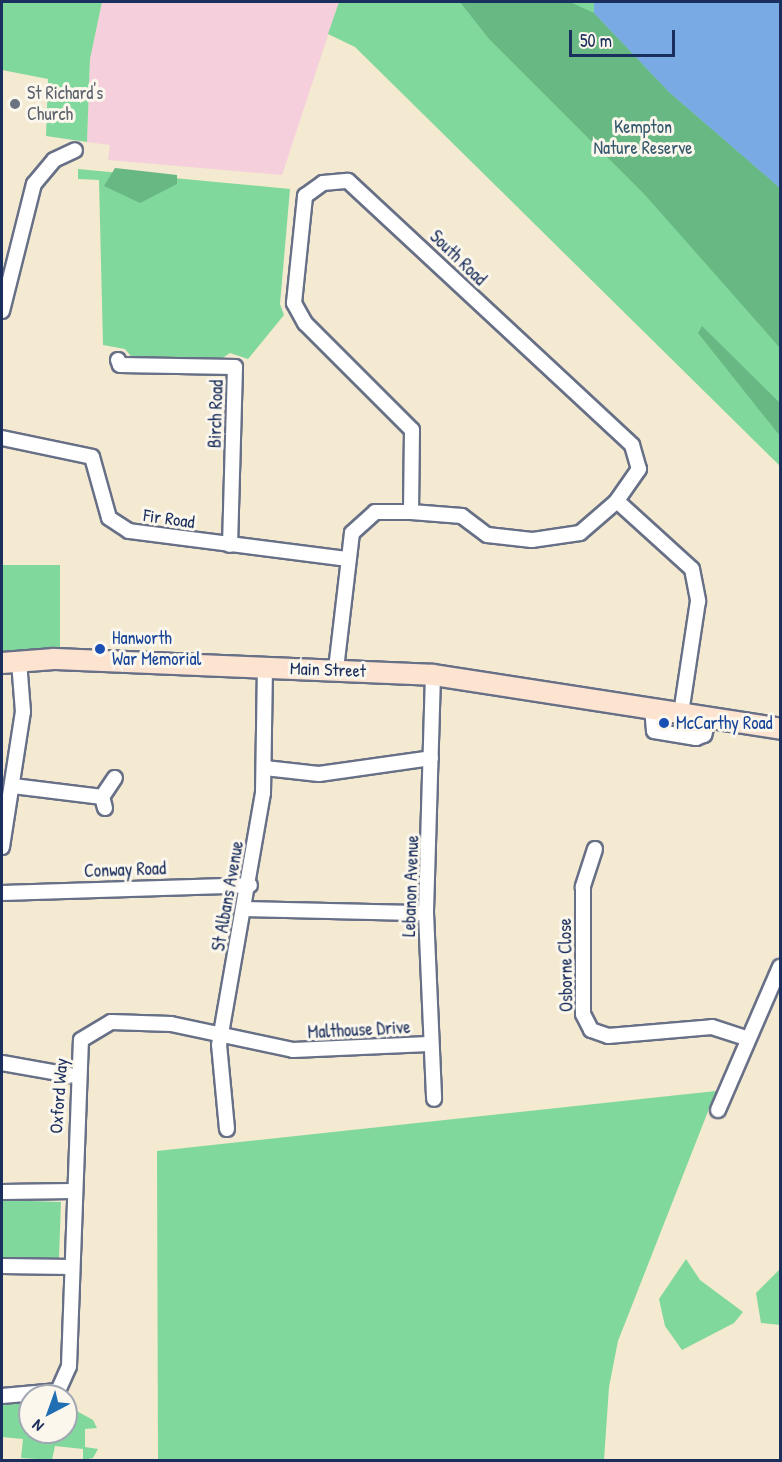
<!DOCTYPE html>
<style>
body{margin:0}
#map{position:relative;width:782px;height:1462px;overflow:hidden;background:#f4e9d1;font-family:"Patrick Hand",sans-serif}
div>[style]{position:absolute}
[style*='--x']{left:calc(var(--x)*1px);top:calc(var(--y)*1px);width:calc(var(--w)*1px);rotate:calc(var(--a)*1deg)}
.built>*{inset:0;background:#f5cfdb}
.green>*{inset:0;background:#81d89c;transform-origin:0 0}
.forest>*{inset:0;background:#68b884}
.water>*{inset:0;background:#79aae4}
.roads{filter:drop-shadow(2px 0 #677086) drop-shadow(-2px 0 #677086) drop-shadow(0 2px #677086) drop-shadow(0 -2px #677086)}
.street>*{height:14px;margin:-7px;padding:0 7px;transform-origin:7px;border-radius:7px;background:#fff}
.secondary>*{height:20px;margin:-10px;padding:0 10px;transform-origin:10px;border-radius:10px;background:#fde4d1}
.dots>*{width:16px;height:16px;translate:-50% -50%;box-sizing:border-box;border:3px solid #fbf7ec;border-radius:50%}
span{translate:-50% -50%;white-space:nowrap;text-align:center;line-height:1.15;-webkit-text-stroke:6px #fbf7ec;paint-order:stroke}
.worship-label{font-size:18px;color:#5b616d}
.left{translate:0 -50%;text-align:left}
.park-label{font-size:18px;color:#34596e}
.street-label{font-size:18px;color:#1b2f5e}
.transit-label{font-size:18px;color:#164399}
.frame{position:absolute;inset:0;border:3px solid #1b2f5e;pointer-events:none}
.north{position:absolute;left:18px;top:1384px;width:60px;height:60px;box-sizing:border-box;background:#fbf7ec;border:2px solid #a1a7b3;border-radius:50%;rotate:221deg;font-size:16px;font-weight:700;line-height:24px;text-align:center;color:#1b2f5e}
.north::after{content:'';display:block;margin:auto;width:21px;height:27px;background:#1f6fb2;clip-path:polygon(50% 0,100% 100%,50% 72%,0 100%)}
.scale{position:absolute;left:569px;top:30px;width:106px;height:27px;box-sizing:border-box;border:3px solid #1b2f5e;border-top:0;padding-left:8px;font-size:18px;line-height:21px;white-space:nowrap;color:#1b2f5e;-webkit-text-stroke:4px #fbf7ec;paint-order:stroke}
</style>
<div id="map">
<div class="built">
<i style="clip-path:polygon(102px 2px,339px 2px,282px 175px,108px 160px,110px 145px,87px 142px,90px 59px)"></i>
</div>
<div class="green">
<i style="clip-path:polygon(2px 2px,102px 2px,90px 59px,87px 142px,46px 136px,48px 79px,2px 70px)"></i>
<i style="clip-path:polygon(339px 2px,780px 2px,780px 466px,355px 47px,328px 34px)"></i>
<i style="clip-path:polygon(78px 169px,290px 189px,280px 304px,284px 315px,248px 359px,230px 353px,218px 361px,134px 360px,125px 349px,103px 345px,99px 180px,78px 179px)"></i>
<i style="left:2px;top:565px;width:58px;height:87px"></i>
<i style="clip-path:polygon(716px 1091px,618px 1341px,609px 1387px,604px 1460px,158px 1460px,157px 1151px)"></i>
<i style="left:2px;top:1200px;width:59px;height:57px;rotate:2deg"></i>
<i style="clip-path:polygon(686px 1259px,700px 1280px,743px 1312px,734px 1323px,682px 1350px,665px 1326px,659px 1299px)"></i>
<i style="clip-path:polygon(780px 1269px,780px 1325px,761px 1323px,756px 1293px)"></i>
<i style="clip-path:polygon(30px 1403px,30px 1432px,66px 1432px,66px 1405px,93px 1420px,97px 1428px,85px 1429px,85px 1447px,98px 1449px,93px 1458px,83px 1460px,83px 1449px,55px 1446px,52px 1460px,21px 1458px,23px 1439px,2px 1437px,2px 1405px)"></i>
</div>
<div class="forest">
<i style="clip-path:polygon(460px 2px,570px 2px,594px 13px,669px 92px,780px 188px,780px 348px,646px 196px,489px 39px)"></i>
<i style="clip-path:polygon(115px 168px,177px 175px,177px 184px,140px 203px,104px 186px)"></i>
<i style="clip-path:polygon(702px 326px,780px 403px,780px 436px,698px 333px)"></i>
</div>
<div class="water">
<i style="clip-path:polygon(594px 2px,780px 2px,780px 188px,669px 92px,594px 13px)"></i>
</div>
<div class="roads">
<div class="street">
<i style="--x:348;--y:181;--w:388;--a:42.9"></i>
<i style="--x:632;--y:445;--w:25;--a:74"></i>
<i style="--x:639;--y:469;--w:39;--a:125"></i>
<i style="--x:617;--y:501;--w:49;--a:139.1"></i>
<i style="--x:580;--y:533;--w:49;--a:171.7"></i>
<i style="--x:532;--y:540;--w:45;--a:-173.7"></i>
<i style="--x:487;--y:535;--w:31;--a:-143"></i>
<i style="--x:462;--y:516;--w:51;--a:-175.5"></i>
<i style="--x:411;--y:512;--w:82;--a:-89.3"></i>
<i style="--x:412;--y:430;--w:151;--a:-135"></i>
<i style="--x:305;--y:323;--w:23;--a:-119"></i>
<i style="--x:294;--y:303;--w:108;--a:-84.1"></i>
<i style="--x:305;--y:196;--w:22;--a:-36"></i>
<i style="--x:323;--y:183;--w:25;--a:-5"></i>
<i style="--x:2;--y:311;--w:131;--a:-75.9"></i>
<i style="--x:34;--y:184;--w:31;--a:-50"></i>
<i style="--x:54;--y:160;--w:23;--a:-25"></i>
<i style="--x:118;--y:360;--w:5;--a:68"></i>
<i style="--x:120;--y:365;--w:115;--a:1"></i>
<i style="--x:235;--y:367;--w:178;--a:91.6"></i>
<i style="--x:2;--y:438;--w:92;--a:11.9"></i>
<i style="--x:92;--y:457;--w:63;--a:74.4"></i>
<i style="--x:109;--y:518;--w:24;--a:33"></i>
<i style="--x:129;--y:531;--w:220;--a:7.3"></i>
<i style="--x:617;--y:501;--w:101;--a:42.2"></i>
<i style="--x:692;--y:569;--w:33;--a:79"></i>
<i style="--x:698;--y:601;--w:113;--a:98.6"></i>
<i style="--x:336;--y:669;--w:137;--a:-83.3"></i>
<i style="--x:352;--y:533;--w:31;--a:-42"></i>
<i style="--x:375;--y:512;--w:36;--a:0"></i>
<i style="--x:433;--y:675;--w:238;--a:91.7"></i>
<i style="--x:426;--y:913;--w:186;--a:87.5"></i>
<i style="--x:652;--y:708;--w:23;--a:85"></i>
<i style="--x:654;--y:731;--w:43;--a:9.5"></i>
<i style="--x:696;--y:738;--w:9;--a:-21"></i>
<i style="--x:704;--y:735;--w:18;--a:-74"></i>
<i style="--x:265;--y:768;--w:54;--a:6.3"></i>
<i style="--x:319;--y:774;--w:113;--a:-8.1"></i>
<i style="--x:13;--y:786;--w:90;--a:7"></i>
<i style="--x:105;--y:808;--w:11;--a:-105"></i>
<i style="--x:102;--y:797;--w:23;--a:-56"></i>
<i style="--x:2;--y:847;--w:137;--a:-81.2"></i>
<i style="--x:23;--y:712;--w:51;--a:-94.5"></i>
<i style="--x:595;--y:849;--w:40;--a:108"></i>
<i style="--x:583;--y:887;--w:127;--a:90"></i>
<i style="--x:583;--y:1014;--w:18;--a:63"></i>
<i style="--x:591;--y:1030;--w:18;--a:19"></i>
<i style="--x:608;--y:1036;--w:104;--a:-4.9"></i>
<i style="--x:712;--y:1027;--w:36;--a:18"></i>
<i style="--x:2;--y:893;--w:248;--a:-1.8"></i>
<i style="--x:243;--y:909;--w:183;--a:1.3"></i>
<i style="--x:2;--y:1063;--w:75;--a:10"></i>
<i style="--x:718;--y:1110;--w:156;--a:-66.6"></i>
<i style="--x:227;--y:1129;--w:84;--a:-95.4"></i>
<i style="--x:219;--y:1045;--w:256;--a:-80.1"></i>
<i style="--x:263;--y:793;--w:126;--a:-89.1"></i>
<i style="--x:2;--y:1192;--w:71;--a:-0.8"></i>
<i style="--x:2;--y:1266;--w:69;--a:0.8"></i>
<i style="--x:2;--y:1396;--w:56;--a:-5.1"></i>
<i style="--x:58;--y:1391;--w:27;--a:-66"></i>
<i style="--x:69;--y:1366;--w:326;--a:-87.9"></i>
<i style="--x:81;--y:1040;--w:35;--a:-31"></i>
<i style="--x:111;--y:1022;--w:60;--a:1.9"></i>
<i style="--x:171;--y:1024;--w:125;--a:12"></i>
<i style="--x:293;--y:1050;--w:136;--a:-2.5"></i>
</div>
<div class="secondary">
<i style="--x:2;--y:663;--w:52;--a:-4.4"></i>
<i style="--x:54;--y:659;--w:379;--a:2.4"></i>
<i style="--x:433;--y:675;--w:351;--a:8.8"></i>
</div>
</div>
<div class="dots">
<i style="left:15px;top:104px;background:#6b7280"></i>
<i style="left:100px;top:649px;background:#1a4fb4"></i>
<i style="left:664px;top:723px;background:#1a4fb4"></i>
</div>
<div class="worship-label">
<span class="left" style="left:27px;top:104px">St Richard's<br>Church</span>
</div>
<div class="park-label">
<span style="left:643px;top:138px">Kempton<br>Nature Reserve</span>
</div>
<div class="street-label">
<span style="left:458px;top:258px;rotate:44deg">South Road</span>
<span style="left:216px;top:414px;rotate:-88deg">Birch Road</span>
<span style="left:169px;top:519px;rotate:8deg">Fir Road</span>
<span style="left:328px;top:670px;rotate:2deg">Main Street</span>
<span style="left:125px;top:870px;rotate:-2deg">Conway Road</span>
<span style="left:411px;top:886px;rotate:-88deg">Lebanon Avenue</span>
<span style="left:228px;top:896px;rotate:-80deg">St Albans Avenue</span>
<span style="left:566px;top:965px;rotate:-91deg">Osborne Close</span>
<span style="left:359px;top:1030px;rotate:-3deg">Malthouse Drive</span>
<span style="left:59px;top:1096px;rotate:-86deg">Oxford Way</span>
</div>
<div class="transit-label">
<span class="left" style="left:112px;top:649px">Hanworth<br>War Memorial</span>
<span class="left" style="left:676px;top:723px">McCarthy Road</span>
</div>
<div class="frame"></div>
<div class="north">N</div>
<div class="scale">50 m</div>
</div>
